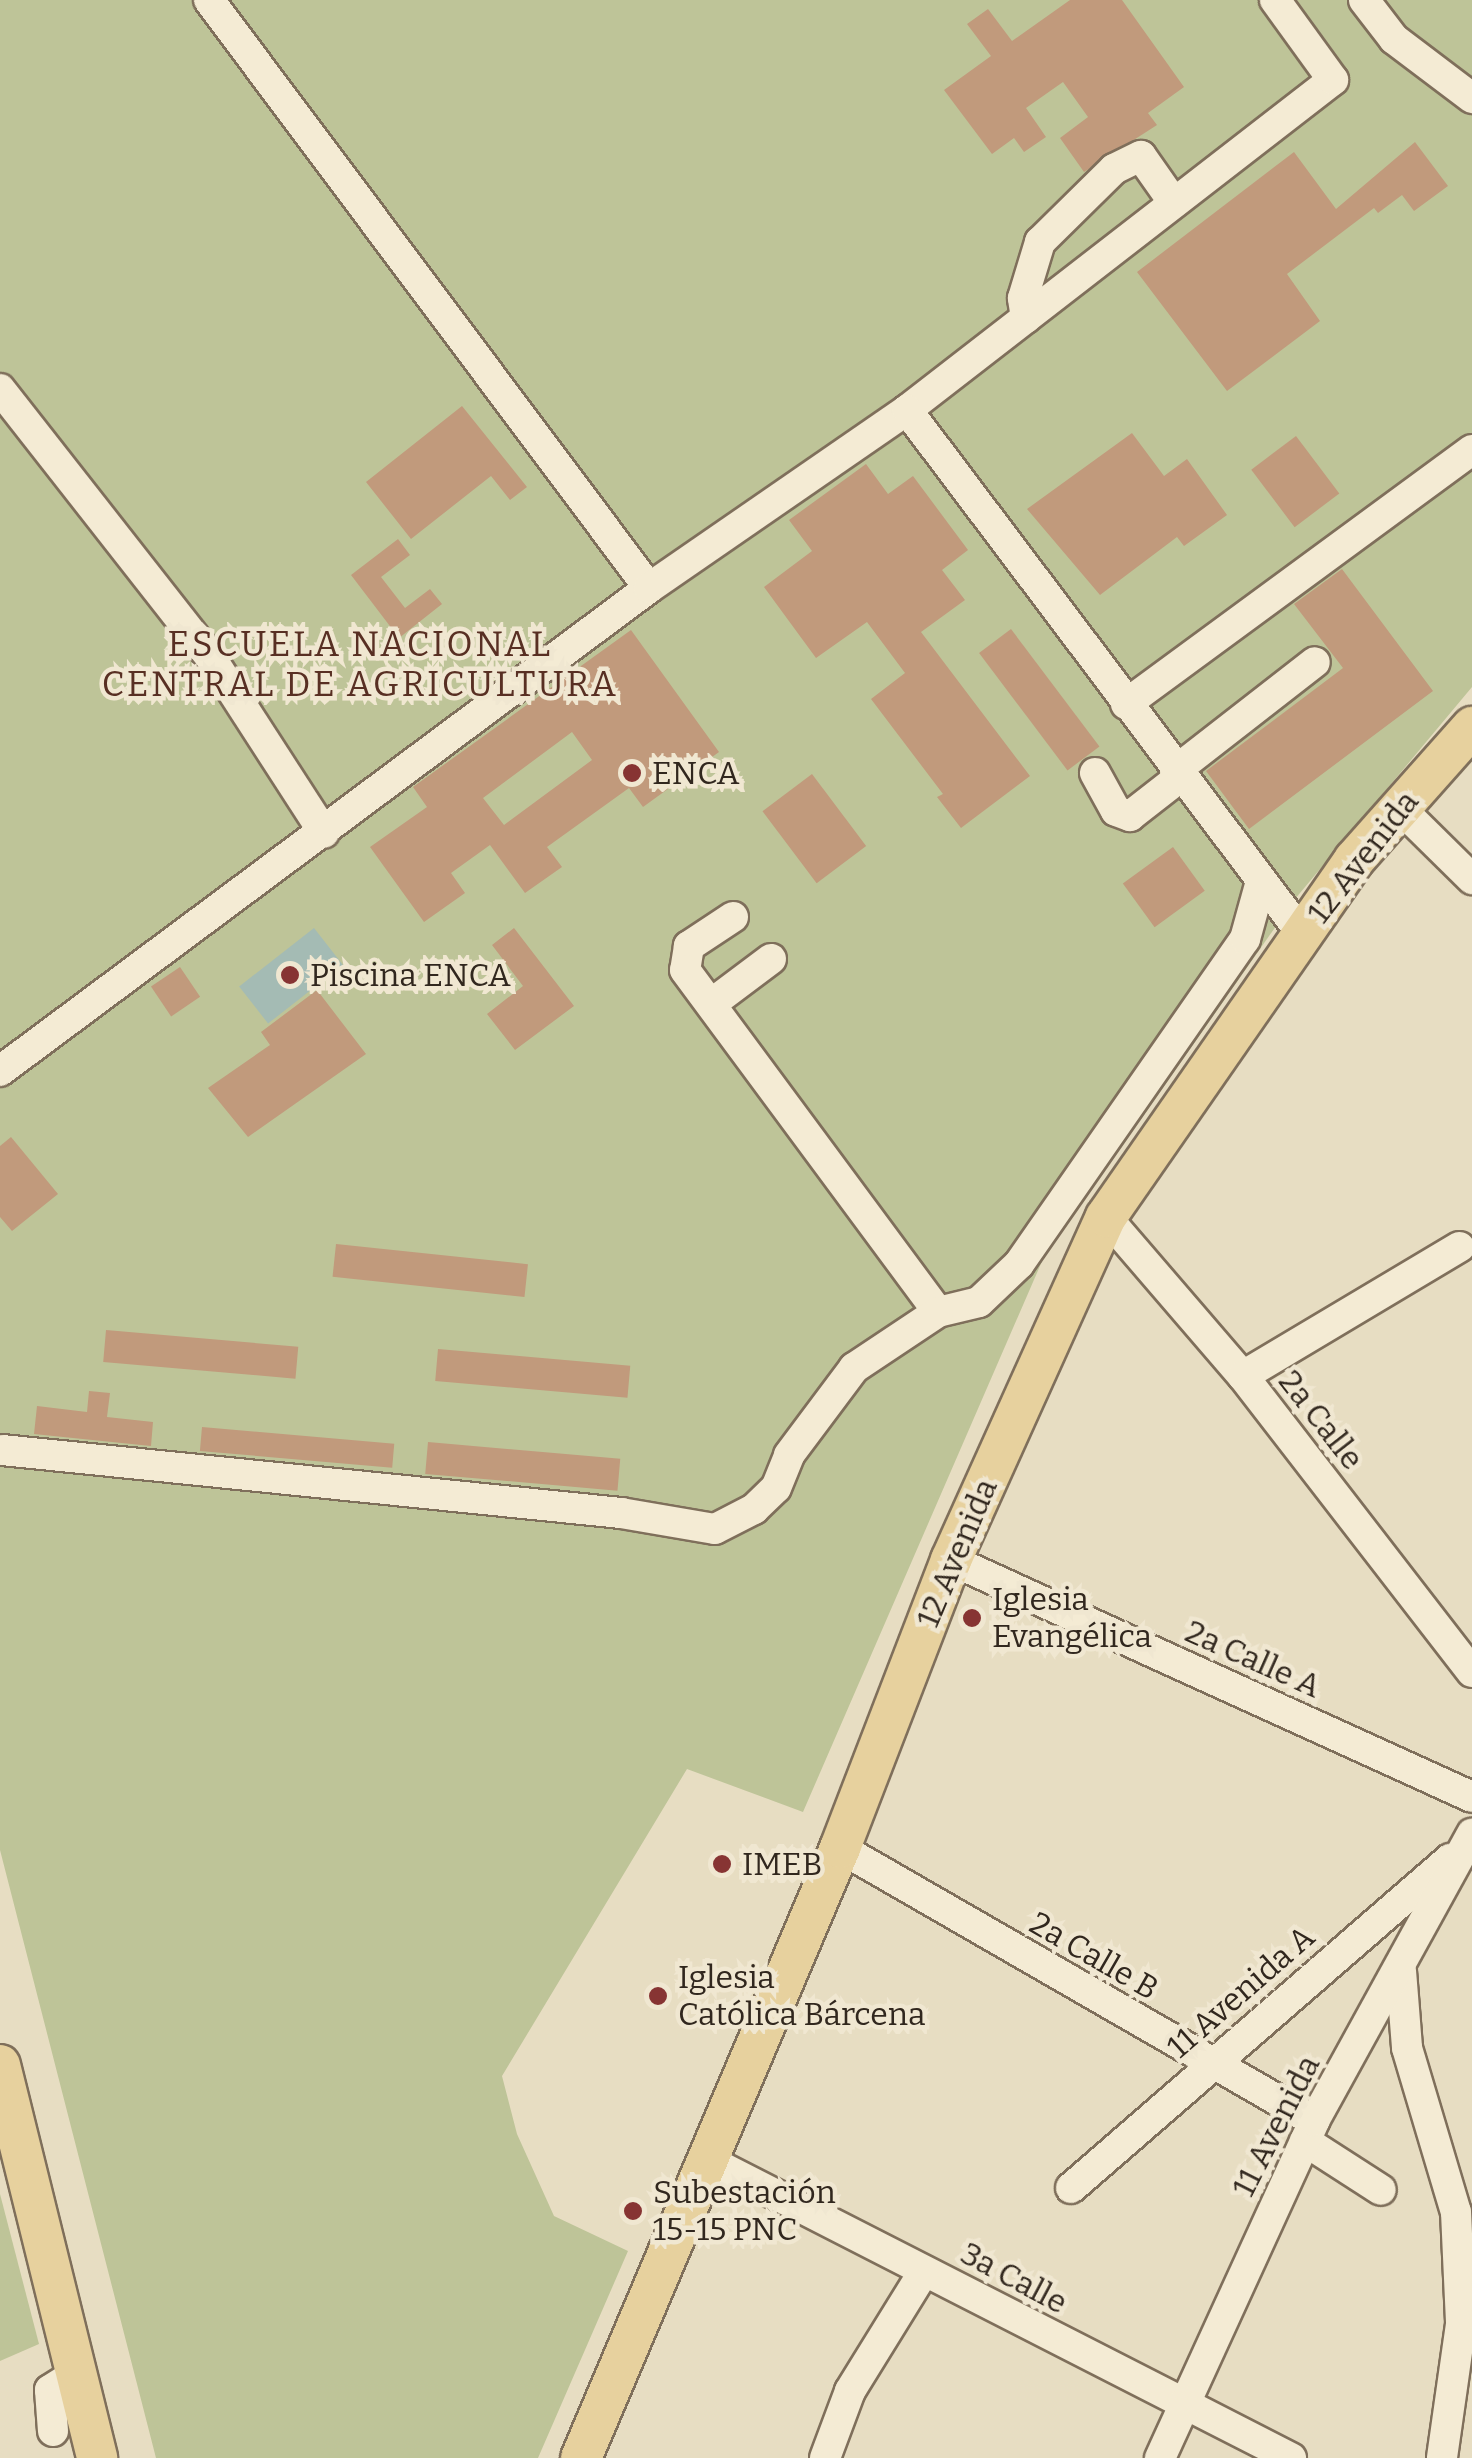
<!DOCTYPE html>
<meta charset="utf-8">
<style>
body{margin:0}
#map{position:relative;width:1472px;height:2458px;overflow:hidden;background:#e7ddc2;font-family:Bitter,serif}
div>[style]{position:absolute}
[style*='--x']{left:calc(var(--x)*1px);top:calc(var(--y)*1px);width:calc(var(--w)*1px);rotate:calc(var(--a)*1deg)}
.green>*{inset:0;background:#bec498}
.water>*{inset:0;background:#a4bbb4;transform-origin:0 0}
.building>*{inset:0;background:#c19a7c;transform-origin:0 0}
.roads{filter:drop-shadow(2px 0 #7f6f5b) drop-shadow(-2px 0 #7f6f5b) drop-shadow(0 2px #7f6f5b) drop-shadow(0 -2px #7f6f5b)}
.minor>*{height:30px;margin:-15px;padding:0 15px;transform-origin:15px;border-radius:15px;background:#f4ebd4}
.major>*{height:40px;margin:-20px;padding:0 20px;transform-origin:20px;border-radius:20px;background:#e7d19e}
.dots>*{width:28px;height:28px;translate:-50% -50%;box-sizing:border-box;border:5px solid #f0e7d1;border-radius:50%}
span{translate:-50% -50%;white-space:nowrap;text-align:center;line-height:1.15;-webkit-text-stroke:9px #f0e7d1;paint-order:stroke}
.poi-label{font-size:32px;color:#31271e}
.left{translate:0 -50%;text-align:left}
.street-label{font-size:32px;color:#31271e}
.neighbourhood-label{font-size:35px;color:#582f23;letter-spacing:2.5px}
</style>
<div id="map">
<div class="green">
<i style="clip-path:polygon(0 0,1472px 0,1472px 687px,1295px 899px,1043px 1259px,803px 1812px,687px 1769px,502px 2076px,517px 2134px,554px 2216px,628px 2251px,538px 2458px,156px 2458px,0 1850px)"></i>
<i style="clip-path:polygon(0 2194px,39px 2344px,0 2361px)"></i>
</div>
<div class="water">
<i style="left:314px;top:928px;width:47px;height:95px;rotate:52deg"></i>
</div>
<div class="building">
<i style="clip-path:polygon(1070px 0,1122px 0,1184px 87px,1148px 113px,1157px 125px,1084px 172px,1060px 138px,1088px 117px,1063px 82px,1026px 108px,1046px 137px,1024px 152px,1014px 138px,992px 154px,944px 90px,991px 56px,967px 24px,988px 9px,1012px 41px)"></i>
<i style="clip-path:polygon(1415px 142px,1448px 186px,1414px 211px,1402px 195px,1378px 213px,1374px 208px,1287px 274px,1320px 321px,1227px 391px,1137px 272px,1294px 152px,1336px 209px)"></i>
<i style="clip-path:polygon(462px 406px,527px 487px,510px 500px,491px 476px,411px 539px,366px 482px)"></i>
<i style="clip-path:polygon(1132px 433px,1164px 476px,1187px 459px,1227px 515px,1184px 546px,1177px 537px,1100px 595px,1027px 509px)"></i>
<i style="left:1296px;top:436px;width:72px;height:56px;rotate:53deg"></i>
<i style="clip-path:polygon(866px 464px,888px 494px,913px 476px,968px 550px,942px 570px,965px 600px,921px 632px,1030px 776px,961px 828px,937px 797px,943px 794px,871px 699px,905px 673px,867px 622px,816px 658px,764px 587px,812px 551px,789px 520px)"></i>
<i style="clip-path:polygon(398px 539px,410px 555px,381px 577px,405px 608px,430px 589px,442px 604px,399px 638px,351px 575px)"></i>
<i style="clip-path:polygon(1342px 569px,1433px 691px,1249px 829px,1206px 771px,1343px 668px,1294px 604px)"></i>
<i style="left:1011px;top:629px;width:147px;height:40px;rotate:53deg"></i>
<i style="clip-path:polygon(evenodd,631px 630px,719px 752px,643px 807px,629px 788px,547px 847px,562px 867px,525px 893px,490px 845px,451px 873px,465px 893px,424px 922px,370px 847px,427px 807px,413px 787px,631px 630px,572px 732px,592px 760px,504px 825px,483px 798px,572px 732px)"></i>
<i style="left:812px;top:774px;width:90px;height:62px;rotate:53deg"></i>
<i style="left:1173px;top:847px;width:54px;height:62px;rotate:54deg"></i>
<i style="clip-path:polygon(514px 928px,574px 1006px,515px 1050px,487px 1014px,523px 986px,492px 945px)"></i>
<i style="left:180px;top:967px;width:36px;height:35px;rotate:56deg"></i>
<i style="clip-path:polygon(317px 990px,366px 1054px,248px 1137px,208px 1088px,270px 1045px,261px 1032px)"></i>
<i style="clip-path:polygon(11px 1137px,58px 1194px,12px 1231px,0 1217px,0 1146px)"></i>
<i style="left:336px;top:1244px;width:193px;height:33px;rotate:6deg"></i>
<i style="left:106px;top:1330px;width:193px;height:32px;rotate:5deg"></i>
<i style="left:438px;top:1349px;width:193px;height:32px;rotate:5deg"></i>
<i style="clip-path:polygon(89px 1391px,110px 1393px,107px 1417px,153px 1422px,151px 1446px,34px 1434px,37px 1406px,87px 1412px)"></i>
<i style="left:202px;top:1427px;width:193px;height:24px;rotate:5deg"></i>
<i style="left:428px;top:1442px;width:193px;height:32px;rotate:5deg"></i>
</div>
<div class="roads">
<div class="minor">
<i style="--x:209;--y:0;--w:734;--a:53.19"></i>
<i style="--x:1364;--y:0;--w:49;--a:52.4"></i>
<i style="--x:1394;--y:39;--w:98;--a:37.1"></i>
<i style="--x:1026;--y:318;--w:20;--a:-99"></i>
<i style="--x:1023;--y:298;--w:59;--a:-73.1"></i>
<i style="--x:1040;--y:242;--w:104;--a:-44.6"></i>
<i style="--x:1114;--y:169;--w:30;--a:-26"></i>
<i style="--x:1141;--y:156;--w:57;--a:54.9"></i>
<i style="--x:0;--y:389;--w:342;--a:51.9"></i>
<i style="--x:211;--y:658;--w:208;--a:57.1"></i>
<i style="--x:907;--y:410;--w:539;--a:-37.76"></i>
<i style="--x:1333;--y:80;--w:99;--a:-125.9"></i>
<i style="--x:1126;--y:704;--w:429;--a:-36.3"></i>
<i style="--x:1175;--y:771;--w:177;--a:-37.9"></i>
<i style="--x:1095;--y:773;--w:43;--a:61.1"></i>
<i style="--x:1116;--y:811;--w:15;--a:20"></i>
<i style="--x:1130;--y:816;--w:63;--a:-38"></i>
<i style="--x:1399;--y:807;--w:103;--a:44.6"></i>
<i style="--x:733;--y:917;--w:53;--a:146.6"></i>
<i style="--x:689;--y:946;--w:24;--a:99"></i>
<i style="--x:685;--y:970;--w:425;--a:53.5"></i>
<i style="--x:938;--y:1312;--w:42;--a:-13.7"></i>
<i style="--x:979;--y:1302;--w:55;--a:-43.5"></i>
<i style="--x:1019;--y:1264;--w:396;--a:-55.2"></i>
<i style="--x:1245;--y:939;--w:56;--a:-74.5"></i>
<i style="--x:711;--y:1004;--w:75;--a:-36.9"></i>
<i style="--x:0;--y:1071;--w:809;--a:-36.66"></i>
<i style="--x:649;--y:588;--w:313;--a:-34.6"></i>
<i style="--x:907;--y:410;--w:656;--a:52.99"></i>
<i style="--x:1106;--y:1217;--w:210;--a:49.3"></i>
<i style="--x:1243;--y:1376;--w:374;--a:52.3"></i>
<i style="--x:1243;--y:1376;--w:252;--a:-30.8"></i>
<i style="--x:2;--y:1450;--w:622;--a:5.81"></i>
<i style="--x:621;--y:1513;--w:95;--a:9.7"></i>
<i style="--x:715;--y:1529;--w:44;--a:-27.1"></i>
<i style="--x:754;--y:1509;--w:30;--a:-44"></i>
<i style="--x:776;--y:1488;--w:35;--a:-68"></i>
<i style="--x:789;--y:1455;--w:109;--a:-53.2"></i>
<i style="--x:854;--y:1368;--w:101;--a:-33.7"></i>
<i style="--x:951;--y:1560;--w:572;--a:24.46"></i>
<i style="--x:840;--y:1848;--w:547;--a:29.94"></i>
<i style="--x:1401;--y:1971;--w:77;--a:85.5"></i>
<i style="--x:1407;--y:2048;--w:171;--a:73.4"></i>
<i style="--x:1456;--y:2212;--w:112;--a:87.4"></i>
<i style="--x:1461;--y:2324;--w:135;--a:98.1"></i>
<i style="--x:1305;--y:2141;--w:90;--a:32.8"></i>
<i style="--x:706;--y:2159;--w:657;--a:27.07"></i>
<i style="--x:1071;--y:2188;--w:502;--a:-40.96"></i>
<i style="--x:53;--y:2431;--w:41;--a:-94.2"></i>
<i style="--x:50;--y:2390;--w:31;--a:-32"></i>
<i style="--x:825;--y:2458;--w:72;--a:-69.5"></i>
<i style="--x:850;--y:2391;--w:141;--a:-58.3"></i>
<i style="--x:1160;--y:2458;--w:371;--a:-65.4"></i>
<i style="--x:1314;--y:2121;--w:328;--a:-61.2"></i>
</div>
<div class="major">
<i style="--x:0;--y:2065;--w:405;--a:76.1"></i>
<i style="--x:581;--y:2458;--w:663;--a:-66.99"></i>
<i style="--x:840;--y:1848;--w:309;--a:-68.9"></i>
<i style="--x:951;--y:1560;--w:376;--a:-65.7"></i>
<i style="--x:1106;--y:1217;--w:435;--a:-55.2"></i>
<i style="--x:1354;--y:860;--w:178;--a:-48.4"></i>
</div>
</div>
<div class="dots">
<i style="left:632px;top:773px;background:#873433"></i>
<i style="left:290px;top:975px;background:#873433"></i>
<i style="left:972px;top:1618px;background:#873433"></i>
<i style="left:722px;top:1864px;background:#873433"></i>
<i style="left:658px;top:1996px;background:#873433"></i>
<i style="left:633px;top:2211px;background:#873433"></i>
</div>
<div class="poi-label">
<span class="left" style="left:652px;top:773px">ENCA</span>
<span class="left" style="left:310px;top:975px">Piscina ENCA</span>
<span class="left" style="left:992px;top:1618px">Iglesia<br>Evangélica</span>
<span class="left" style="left:742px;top:1864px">IMEB</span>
<span class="left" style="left:678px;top:1996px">Iglesia<br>Católica Bárcena</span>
<span class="left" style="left:653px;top:2211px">Subestación<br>15-15 PNC</span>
</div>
<div class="street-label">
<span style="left:1363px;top:857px;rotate:-52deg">12 Avenida</span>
<span style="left:1321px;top:1420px;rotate:52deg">2a Calle</span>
<span style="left:957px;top:1553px;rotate:-67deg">12 Avenida</span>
<span style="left:1253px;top:1659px;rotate:24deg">2a Calle A</span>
<span style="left:1094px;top:1956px;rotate:30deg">2a Calle B</span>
<span style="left:1241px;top:1992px;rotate:-41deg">11 Avenida A</span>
<span style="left:1276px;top:2126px;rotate:-63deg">11 Avenida</span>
<span style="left:1014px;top:2278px;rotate:28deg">3a Calle</span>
</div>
<div class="neighbourhood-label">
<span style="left:360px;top:664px">ESCUELA NACIONAL<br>CENTRAL DE AGRICULTURA</span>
</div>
</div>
